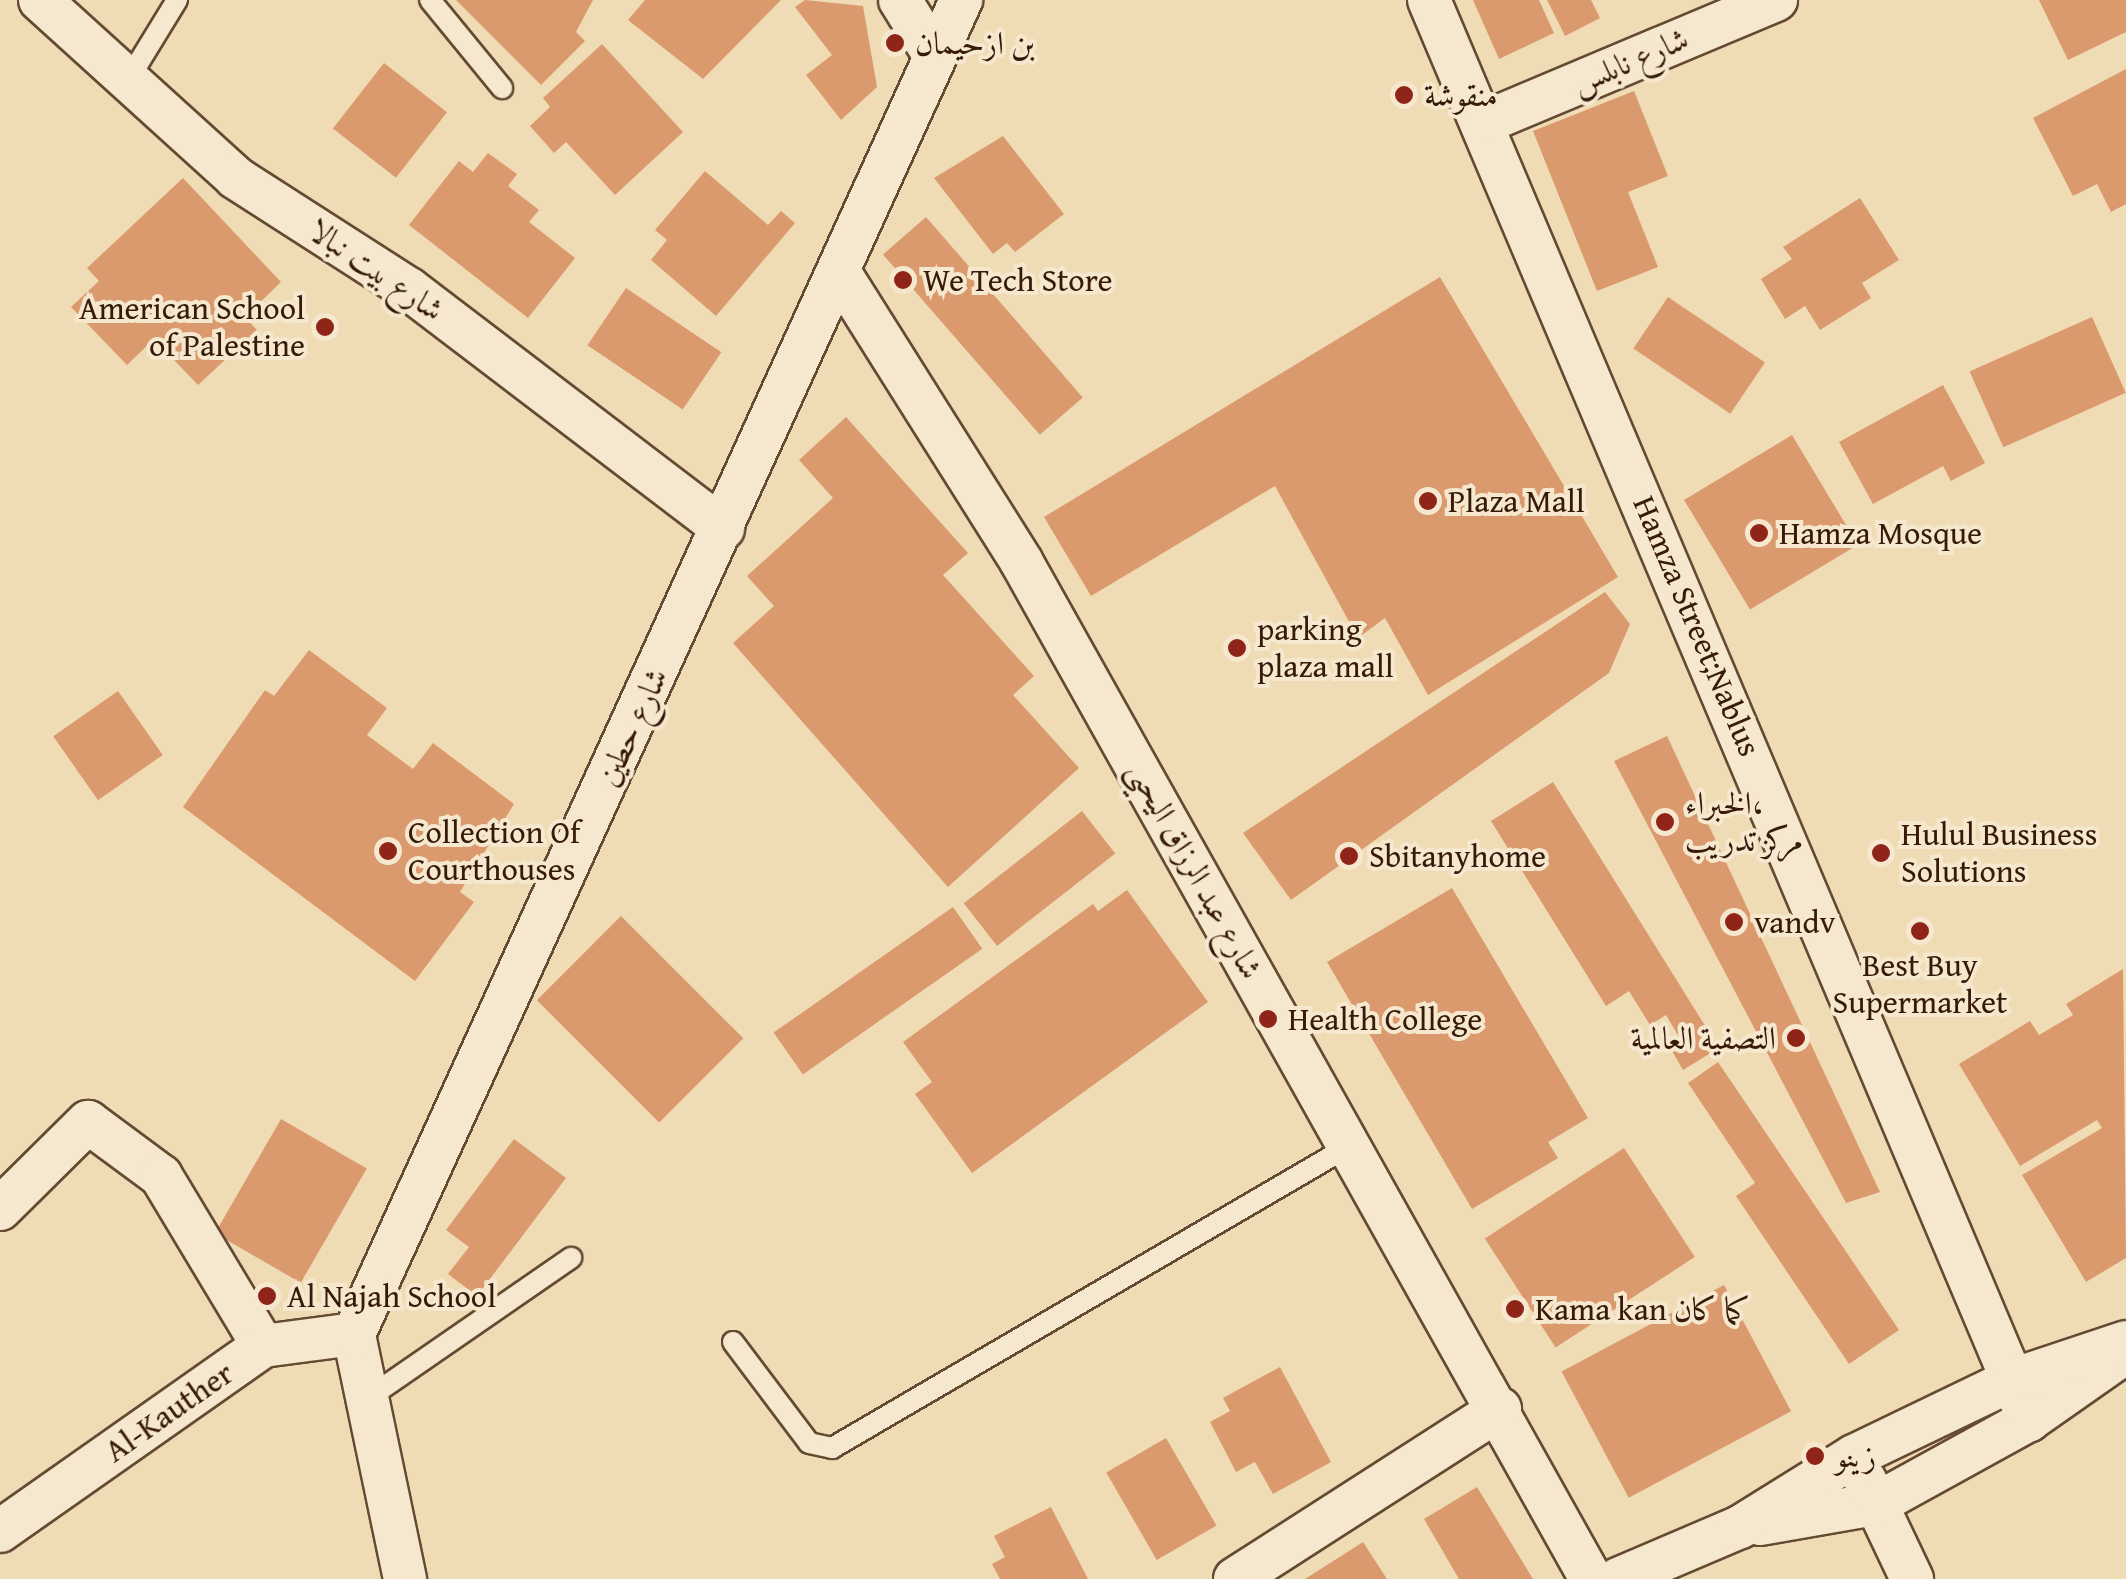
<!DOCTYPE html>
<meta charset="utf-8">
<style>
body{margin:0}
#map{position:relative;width:2126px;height:1579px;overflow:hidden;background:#efdcb5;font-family:"Gentium Book Plus",Amiri,serif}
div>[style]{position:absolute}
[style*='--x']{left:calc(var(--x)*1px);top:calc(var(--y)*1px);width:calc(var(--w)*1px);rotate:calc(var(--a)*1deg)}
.building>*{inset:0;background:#db9a6e;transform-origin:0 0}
.roads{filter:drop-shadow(2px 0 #654a33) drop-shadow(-2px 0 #654a33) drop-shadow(0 2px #654a33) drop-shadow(0 -2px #654a33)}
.service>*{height:20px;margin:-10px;padding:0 10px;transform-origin:10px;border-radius:10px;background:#f5e8cf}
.minor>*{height:42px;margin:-21px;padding:0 21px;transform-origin:21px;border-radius:21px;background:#f5e8cf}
.dots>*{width:28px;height:28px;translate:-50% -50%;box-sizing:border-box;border:5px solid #f5e8cf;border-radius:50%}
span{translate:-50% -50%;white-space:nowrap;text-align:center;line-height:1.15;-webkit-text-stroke:8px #f5e8cf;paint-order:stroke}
.poi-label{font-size:32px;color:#371a08}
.left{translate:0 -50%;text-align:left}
.right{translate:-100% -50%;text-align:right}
.street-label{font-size:32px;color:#371a08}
</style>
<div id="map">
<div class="building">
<i style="clip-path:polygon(456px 0,593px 0,576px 32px,585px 41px,541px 85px)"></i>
<i style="clip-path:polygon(645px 0,781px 0,703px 79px,628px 20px)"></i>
<i style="clip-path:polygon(805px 0,863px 6px,877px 87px,841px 120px,806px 75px,832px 55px,795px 7px)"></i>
<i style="clip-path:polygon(1473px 0,1539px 0,1554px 33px,1499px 59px)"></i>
<i style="clip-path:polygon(1547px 0,1591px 0,1600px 18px,1565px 36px)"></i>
<i style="clip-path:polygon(2039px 0,2126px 0,2126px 32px,2068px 60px)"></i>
<i style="clip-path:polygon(602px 44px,683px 132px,615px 195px,566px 142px,554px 153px,530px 126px,550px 107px,543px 98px)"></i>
<i style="left:384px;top:63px;width:80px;height:83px;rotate:38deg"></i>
<i style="clip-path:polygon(2126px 69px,2126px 204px,2111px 212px,2097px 184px,2073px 196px,2033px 118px)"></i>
<i style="clip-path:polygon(1634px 91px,1668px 176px,1628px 192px,1658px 267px,1597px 291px,1533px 131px)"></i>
<i style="clip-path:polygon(1003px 136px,1064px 214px,1015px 252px,1007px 243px,993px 254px,934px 178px)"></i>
<i style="clip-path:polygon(488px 153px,517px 174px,508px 186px,539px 210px,529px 222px,575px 258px,528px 318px,409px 225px,459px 161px,473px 172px)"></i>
<i style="clip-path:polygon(705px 171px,768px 225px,781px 211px,795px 223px,716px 316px,651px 260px,667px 240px,655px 230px)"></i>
<i style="clip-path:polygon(183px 178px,281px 282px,245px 317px,257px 330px,198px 385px,154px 339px,127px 365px,71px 307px,99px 281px,87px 268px)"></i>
<i style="clip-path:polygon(1860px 198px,1899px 260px,1862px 283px,1871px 298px,1820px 330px,1805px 306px,1785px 319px,1761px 279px,1792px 259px,1783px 247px)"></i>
<i style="left:926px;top:217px;width:239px;height:57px;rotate:49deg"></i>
<i style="clip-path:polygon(1440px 277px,1618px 577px,1428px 695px,1385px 618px,1358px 638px,1275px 486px,1091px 596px,1044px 517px)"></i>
<i style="left:626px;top:288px;width:115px;height:69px;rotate:34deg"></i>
<i style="left:1668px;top:297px;width:117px;height:62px;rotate:34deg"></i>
<i style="left:2092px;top:317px;width:83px;height:134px;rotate:66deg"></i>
<i style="clip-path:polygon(1943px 385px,1985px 463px,1951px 481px,1943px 466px,1873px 504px,1839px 442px)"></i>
<i style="clip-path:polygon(846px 417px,968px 553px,943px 575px,1034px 676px,1013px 695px,1079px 768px,948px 887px,733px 643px,774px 606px,747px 576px,833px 498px,799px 460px)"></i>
<i style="left:1792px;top:435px;width:128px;height:126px;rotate:59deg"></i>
<i style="clip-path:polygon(1605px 592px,1630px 624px,1609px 673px,1291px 900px,1243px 833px)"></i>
<i style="clip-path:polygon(309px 650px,387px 708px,367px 735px,413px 769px,433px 743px,514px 804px,460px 892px,474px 902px,415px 981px,183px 807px,265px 690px,274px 696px)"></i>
<i style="left:118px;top:691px;width:78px;height:79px;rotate:55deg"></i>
<i style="clip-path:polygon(1667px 736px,1880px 1192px,1846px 1203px,1614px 761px)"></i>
<i style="clip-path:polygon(1553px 782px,1719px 1048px,1683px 1070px,1668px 1044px,1679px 1037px,1666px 1015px,1650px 1025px,1629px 991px,1606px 1006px,1491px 821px)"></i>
<i style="left:1082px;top:811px;width:54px;height:150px;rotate:52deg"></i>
<i style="clip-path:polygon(1452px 888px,1588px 1118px,1548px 1142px,1558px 1158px,1472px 1209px,1327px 962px)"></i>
<i style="clip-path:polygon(1127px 890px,1208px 1002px,972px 1173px,915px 1094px,932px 1082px,903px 1042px,1093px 904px,1098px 911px)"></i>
<i style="left:953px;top:907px;width:51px;height:219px;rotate:55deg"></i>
<i style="left:621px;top:916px;width:173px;height:119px;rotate:45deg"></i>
<i style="clip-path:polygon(2123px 969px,2126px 1258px,2086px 1282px,2022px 1175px,2102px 1128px,2097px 1120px,2020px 1166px,1959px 1064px,2030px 1021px,2039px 1035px,2073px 1015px,2066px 1004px)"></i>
<i style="clip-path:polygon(1718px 1062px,1899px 1330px,1849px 1364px,1736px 1196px,1755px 1183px,1688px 1083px)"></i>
<i style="left:281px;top:1119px;width:99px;height:132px;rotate:30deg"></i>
<i style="clip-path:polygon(514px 1139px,566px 1178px,477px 1296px,448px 1274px,469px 1247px,446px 1230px)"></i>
<i style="left:1624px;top:1148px;width:130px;height:166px;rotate:57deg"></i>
<i style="left:1724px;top:1285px;width:143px;height:184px;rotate:62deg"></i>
<i style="clip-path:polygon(1280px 1367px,1331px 1462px,1273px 1494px,1255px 1462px,1236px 1472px,1210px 1422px,1230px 1411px,1223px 1398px)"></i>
<i style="left:1166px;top:1438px;width:101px;height:69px;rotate:60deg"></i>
<i style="clip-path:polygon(1477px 1487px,1533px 1579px,1459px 1579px,1424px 1519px)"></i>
<i style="clip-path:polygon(1051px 1507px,1088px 1579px,1000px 1579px,992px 1564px,1005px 1557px,994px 1536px)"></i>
<i style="clip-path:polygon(1363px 1542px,1387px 1579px,1305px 1579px)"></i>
</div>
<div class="roads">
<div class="service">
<i style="--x:430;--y:0;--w:114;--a:50.7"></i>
<i style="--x:128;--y:80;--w:94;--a:-58.5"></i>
<i style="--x:733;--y:1342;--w:126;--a:53"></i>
<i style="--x:809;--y:1443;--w:24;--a:12"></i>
<i style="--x:832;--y:1448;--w:601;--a:-30.28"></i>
<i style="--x:368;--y:1398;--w:247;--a:-34.6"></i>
</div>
<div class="minor">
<i style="--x:40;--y:0;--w:265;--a:42.2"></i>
<i style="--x:236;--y:178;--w:206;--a:32.7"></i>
<i style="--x:409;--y:289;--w:395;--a:37.3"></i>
<i style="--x:900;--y:0;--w:62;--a:58.1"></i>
<i style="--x:1429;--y:0;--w:1542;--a:67.09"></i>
<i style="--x:1483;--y:123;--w:318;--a:-22.8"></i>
<i style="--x:841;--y:275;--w:338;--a:57.8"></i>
<i style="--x:1021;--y:561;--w:1167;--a:60.75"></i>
<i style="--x:0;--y:1209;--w:124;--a:-44.7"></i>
<i style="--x:88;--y:1122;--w:91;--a:36.5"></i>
<i style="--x:161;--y:1176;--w:198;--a:59"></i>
<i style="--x:1865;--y:1480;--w:110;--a:64.6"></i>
<i style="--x:1760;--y:1524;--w:118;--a:-9.8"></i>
<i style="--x:1876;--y:1504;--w:175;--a:-28.8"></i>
<i style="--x:2029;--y:1420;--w:106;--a:-35"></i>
<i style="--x:0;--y:1531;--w:322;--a:-35.1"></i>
<i style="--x:263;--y:1346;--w:92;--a:-7.5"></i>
<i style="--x:405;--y:1579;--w:250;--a:-101.8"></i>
<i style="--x:354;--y:1334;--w:1466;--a:-65.53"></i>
<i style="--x:1235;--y:1579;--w:315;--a:-32.7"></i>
<i style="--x:1618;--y:1579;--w:133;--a:-23.1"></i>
<i style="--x:1740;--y:1527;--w:134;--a:-31.9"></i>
<i style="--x:1854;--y:1456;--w:175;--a:-25.7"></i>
<i style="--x:2012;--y:1380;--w:120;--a:-18.4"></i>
</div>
</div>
<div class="dots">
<i style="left:895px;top:43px;background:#8f2418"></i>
<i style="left:1404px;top:95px;background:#8f2418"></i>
<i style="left:903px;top:280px;background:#8f2418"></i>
<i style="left:325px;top:327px;background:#8f2418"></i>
<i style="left:1428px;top:501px;background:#8f2418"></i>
<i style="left:1759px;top:533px;background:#8f2418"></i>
<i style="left:1237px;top:648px;background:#8f2418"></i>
<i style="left:1665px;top:822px;background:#8f2418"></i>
<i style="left:388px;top:851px;background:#8f2418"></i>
<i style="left:1881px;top:853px;background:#8f2418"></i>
<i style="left:1349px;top:856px;background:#8f2418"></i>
<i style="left:1734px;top:922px;background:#8f2418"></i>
<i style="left:1920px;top:931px;background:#8f2418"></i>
<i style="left:1268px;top:1019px;background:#8f2418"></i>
<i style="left:1796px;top:1038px;background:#8f2418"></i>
<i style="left:267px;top:1296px;background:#8f2418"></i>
<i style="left:1515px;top:1309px;background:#8f2418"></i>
<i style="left:1815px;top:1456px;background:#8f2418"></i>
</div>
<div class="poi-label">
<span class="left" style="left:915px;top:43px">بن ازحيمان</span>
<span class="left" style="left:1424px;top:95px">منقوشة</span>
<span class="left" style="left:923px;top:280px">We Tech Store</span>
<span class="right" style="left:305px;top:327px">American School<br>of Palestine</span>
<span class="left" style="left:1448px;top:501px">Plaza Mall</span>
<span class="left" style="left:1779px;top:533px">Hamza Mosque</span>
<span class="left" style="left:1257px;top:648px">parking<br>plaza mall</span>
<span class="left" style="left:1685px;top:822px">الخبراء،<br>مركز تدريب</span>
<span class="left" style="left:408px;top:851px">Collection Of<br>Courthouses</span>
<span class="left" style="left:1901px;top:853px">Hulul Business<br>Solutions</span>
<span class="left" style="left:1369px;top:856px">Sbitanyhome</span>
<span class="left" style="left:1754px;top:922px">vandv</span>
<span style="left:1920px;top:984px">Best Buy<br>Supermarket</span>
<span class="left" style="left:1288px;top:1019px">Health College</span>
<span class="right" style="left:1776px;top:1038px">التصفية العالمية</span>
<span class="left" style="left:287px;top:1296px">Al Najah School</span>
<span class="left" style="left:1535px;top:1309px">Kama kan كما كان</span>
<span class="left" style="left:1835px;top:1456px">زينو</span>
</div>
<div class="street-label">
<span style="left:1630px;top:61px;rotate:-23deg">شارع نابلس</span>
<span style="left:376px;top:270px;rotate:34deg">شارع بيت نبالا</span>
<span style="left:1697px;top:626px;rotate:67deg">Hamza Street;Nablus</span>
<span style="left:632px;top:727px;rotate:-65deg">شارع حطين</span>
<span style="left:1195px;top:870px;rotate:61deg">شارع عبد الرزاق اليحيى</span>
<span style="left:169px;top:1412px;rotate:-35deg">Al-Kauther</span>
</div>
</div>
